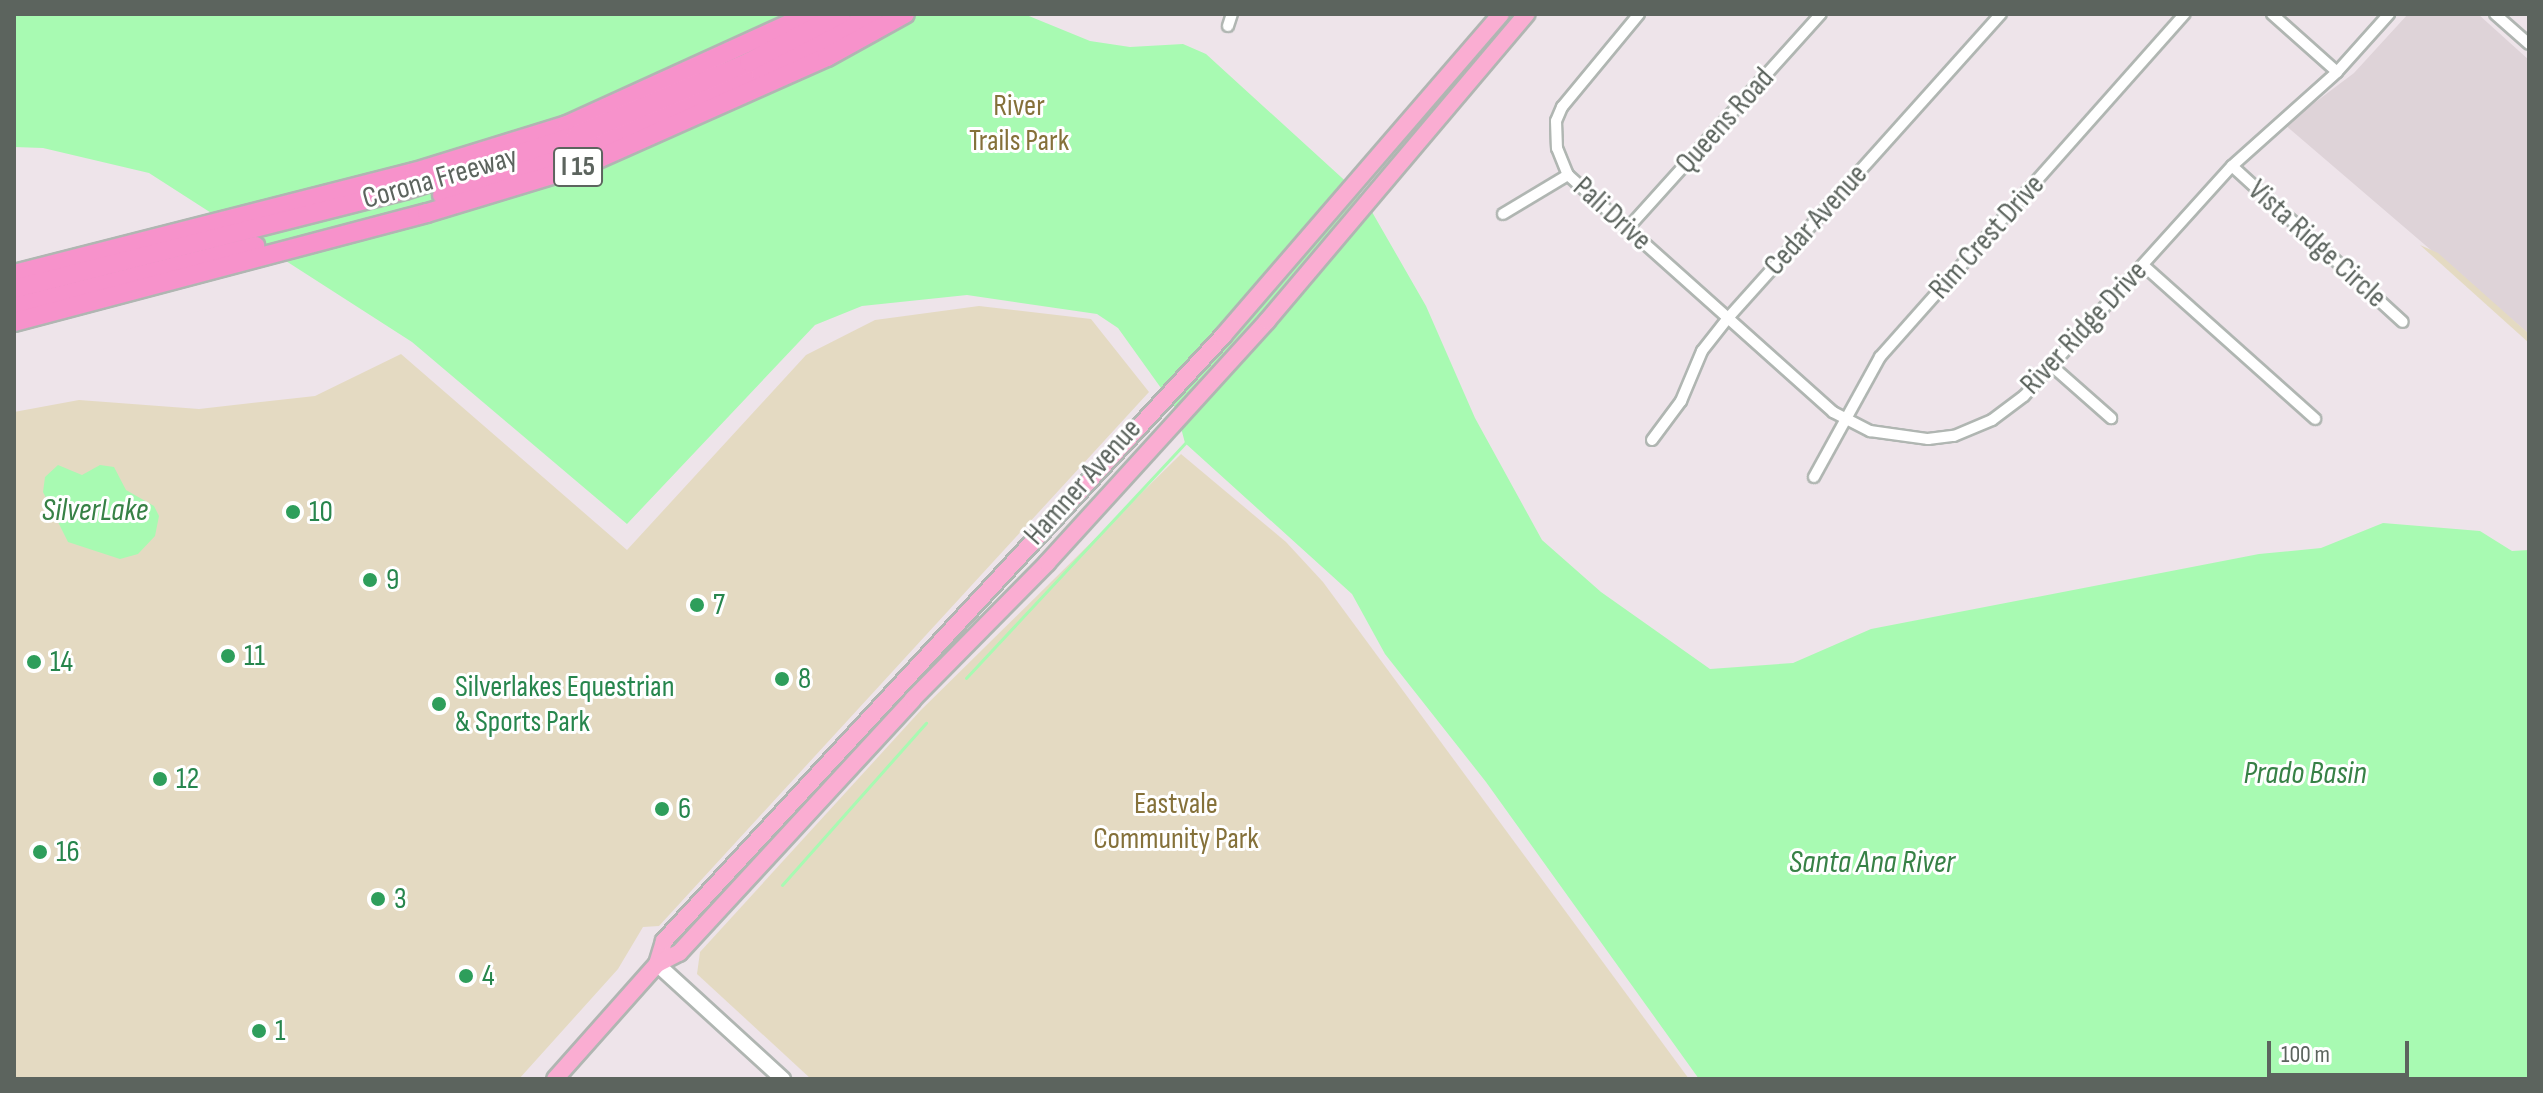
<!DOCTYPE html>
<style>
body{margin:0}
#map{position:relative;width:2543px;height:1093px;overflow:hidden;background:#eee4ea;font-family:"Sofia Sans Condensed",sans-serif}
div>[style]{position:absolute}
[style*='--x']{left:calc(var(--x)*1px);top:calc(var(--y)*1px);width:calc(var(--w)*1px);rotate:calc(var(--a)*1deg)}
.education>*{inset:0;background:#ded3d8}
.green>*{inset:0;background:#e4dac2}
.water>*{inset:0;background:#a8fab2}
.stream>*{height:3px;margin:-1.5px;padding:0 1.5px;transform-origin:1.5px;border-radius:1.5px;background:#a8fab2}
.roads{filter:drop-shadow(2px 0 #b0b6b2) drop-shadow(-2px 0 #b0b6b2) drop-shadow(0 2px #b0b6b2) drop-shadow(0 -2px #b0b6b2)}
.street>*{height:10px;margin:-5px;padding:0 5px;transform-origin:5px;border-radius:5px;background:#fff}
.secondary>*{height:14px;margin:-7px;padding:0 7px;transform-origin:7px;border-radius:7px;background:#fff}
.primary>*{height:16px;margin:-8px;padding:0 8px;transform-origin:8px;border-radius:8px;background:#faadd2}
.highway>*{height:18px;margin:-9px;padding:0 9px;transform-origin:9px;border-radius:9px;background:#f792cb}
.dots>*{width:22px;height:22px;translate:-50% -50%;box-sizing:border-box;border:4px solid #fff;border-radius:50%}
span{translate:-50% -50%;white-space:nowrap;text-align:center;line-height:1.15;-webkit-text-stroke:6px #fff;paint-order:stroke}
.shield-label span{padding:2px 6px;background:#fff;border:2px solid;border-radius:6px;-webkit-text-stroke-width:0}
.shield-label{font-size:28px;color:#5c645e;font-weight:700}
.park-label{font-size:30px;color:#85713a}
.street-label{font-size:30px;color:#5c645e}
.leisure-label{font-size:30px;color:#27864d}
.left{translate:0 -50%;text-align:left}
.water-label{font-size:32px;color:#378146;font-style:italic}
.frame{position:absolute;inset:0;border:16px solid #5c645e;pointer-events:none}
.scale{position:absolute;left:2267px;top:1041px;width:142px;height:36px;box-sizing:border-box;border:4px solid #5c645e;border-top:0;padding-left:10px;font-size:24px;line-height:28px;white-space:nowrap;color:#5c645e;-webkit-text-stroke:6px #fff;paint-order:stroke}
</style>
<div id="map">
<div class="education">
<i style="clip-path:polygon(2408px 14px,2478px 14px,2529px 60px,2529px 334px,2285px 125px,2354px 73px)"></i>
</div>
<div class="green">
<i style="clip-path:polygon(2420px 245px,2438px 253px,2529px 334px,2529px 343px)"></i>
<i style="clip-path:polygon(979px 306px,1091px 319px,1149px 392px,659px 926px,643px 927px,618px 969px,519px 1079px,14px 1079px,14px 412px,79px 400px,199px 409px,315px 396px,401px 354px,627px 550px,806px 355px,875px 320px)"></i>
<i style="clip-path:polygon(1181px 454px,1286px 542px,1323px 582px,1689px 1079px,811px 1079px,697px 974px,700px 952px,921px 710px)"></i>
</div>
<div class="water">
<i style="clip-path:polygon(14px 14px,1024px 14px,1090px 41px,1130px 47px,1183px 44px,1206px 54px,1364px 198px,1426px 306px,1475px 418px,1542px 540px,1601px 592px,1710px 669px,1793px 663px,1871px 629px,2259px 554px,2321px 548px,2383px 523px,2480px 531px,2512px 551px,2529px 550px,2529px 1079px,1699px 1079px,1486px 782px,1385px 654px,1352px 594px,1185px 443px,1176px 409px,1118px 328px,1097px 314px,967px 295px,862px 306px,815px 325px,627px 524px,412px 342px,149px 173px,43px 148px,14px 147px)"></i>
<i style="clip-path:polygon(58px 465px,82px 475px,100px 465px,114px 467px,126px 490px,154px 506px,159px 516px,155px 536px,138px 554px,120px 559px,68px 542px,43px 492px,45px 477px)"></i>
</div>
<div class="stream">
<i style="--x:966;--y:678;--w:324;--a:-47"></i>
<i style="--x:782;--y:885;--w:217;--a:-48.4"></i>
</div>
<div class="roads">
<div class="street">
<i style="--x:1639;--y:14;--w:121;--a:129.6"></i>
<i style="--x:1562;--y:107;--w:15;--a:113"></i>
<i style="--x:1556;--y:121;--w:27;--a:88"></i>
<i style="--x:1557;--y:148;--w:29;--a:68"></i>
<i style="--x:1568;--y:175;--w:356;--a:41.8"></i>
<i style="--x:1833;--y:412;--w:42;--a:27.2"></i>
<i style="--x:1870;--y:431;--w:59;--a:7.9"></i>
<i style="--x:1928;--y:439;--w:26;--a:-7"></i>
<i style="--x:1954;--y:436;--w:41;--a:-22.8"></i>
<i style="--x:1992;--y:420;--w:40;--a:-37"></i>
<i style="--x:2024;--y:396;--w:310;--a:-47.9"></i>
<i style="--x:2232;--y:166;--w:141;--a:-41.8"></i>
<i style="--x:2337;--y:72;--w:78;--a:-48.1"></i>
<i style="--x:2272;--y:14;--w:87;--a:41.7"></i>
<i style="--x:2495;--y:14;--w:45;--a:41.4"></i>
<i style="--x:1228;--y:26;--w:13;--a:-72"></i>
<i style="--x:2232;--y:166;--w:231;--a:42.4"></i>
<i style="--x:1503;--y:214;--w:76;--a:-31"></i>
<i style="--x:1628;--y:228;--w:288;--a:-48"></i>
<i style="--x:2143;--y:265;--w:231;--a:41.8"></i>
<i style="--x:2052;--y:366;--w:79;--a:41.4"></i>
<i style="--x:1652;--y:440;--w:49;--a:-53.4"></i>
<i style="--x:1681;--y:401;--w:54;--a:-67.2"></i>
<i style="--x:1702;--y:351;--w:42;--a:-51.8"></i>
<i style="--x:1728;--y:318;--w:409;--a:-48.1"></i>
<i style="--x:1814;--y:477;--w:137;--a:-61.2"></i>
<i style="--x:1880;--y:357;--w:459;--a:-48.4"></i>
</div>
<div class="secondary">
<i style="--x:657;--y:964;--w:171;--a:42.4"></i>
</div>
<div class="primary">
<i style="--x:657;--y:964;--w:24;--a:-73"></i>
<i style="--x:664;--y:941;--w:824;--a:-47.26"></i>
<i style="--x:1223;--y:336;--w:425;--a:-49.2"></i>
<i style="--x:555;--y:1079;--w:154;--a:-48.4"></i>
<i style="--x:657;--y:964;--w:25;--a:-27"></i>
<i style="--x:679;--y:953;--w:345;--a:-47.3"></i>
<i style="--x:913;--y:699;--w:191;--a:-45.4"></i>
<i style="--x:1047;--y:563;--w:327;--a:-47.7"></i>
<i style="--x:1267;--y:321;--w:402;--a:-49.8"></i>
</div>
<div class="highway">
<i style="--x:442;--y:195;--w:173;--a:-18.2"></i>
<i style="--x:606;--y:141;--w:169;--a:-23.7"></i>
<i style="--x:761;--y:73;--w:127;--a:-27.6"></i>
<i style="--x:14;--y:274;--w:414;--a:-14.3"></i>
<i style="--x:415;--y:172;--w:159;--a:-17.2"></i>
<i style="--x:567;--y:125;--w:268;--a:-24.5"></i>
<i style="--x:14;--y:289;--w:403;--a:-14.2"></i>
<i style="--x:405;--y:190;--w:181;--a:-17.7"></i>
<i style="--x:577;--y:135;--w:187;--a:-23"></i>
<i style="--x:749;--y:62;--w:104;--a:-27.6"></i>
<i style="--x:14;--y:307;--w:249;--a:-14.2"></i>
<i style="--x:14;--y:322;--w:427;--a:-14.8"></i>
<i style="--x:427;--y:213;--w:162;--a:-16.9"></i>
<i style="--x:582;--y:166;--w:268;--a:-24"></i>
<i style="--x:827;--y:57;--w:89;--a:-28.9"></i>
</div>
</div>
<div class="dots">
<i style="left:293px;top:512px;background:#2e9e5b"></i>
<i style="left:370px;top:580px;background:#2e9e5b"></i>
<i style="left:697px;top:605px;background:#2e9e5b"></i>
<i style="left:228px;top:656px;background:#2e9e5b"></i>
<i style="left:34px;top:662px;background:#2e9e5b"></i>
<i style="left:782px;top:679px;background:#2e9e5b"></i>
<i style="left:439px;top:704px;background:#2e9e5b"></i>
<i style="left:160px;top:779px;background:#2e9e5b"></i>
<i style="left:662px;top:809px;background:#2e9e5b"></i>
<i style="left:40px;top:852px;background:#2e9e5b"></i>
<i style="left:378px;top:899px;background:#2e9e5b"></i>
<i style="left:466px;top:976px;background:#2e9e5b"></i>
<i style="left:259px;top:1031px;background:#2e9e5b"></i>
</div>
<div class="shield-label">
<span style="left:578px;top:167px">I 15</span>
</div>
<div class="park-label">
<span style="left:1019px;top:123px">River<br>Trails Park</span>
<span style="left:1176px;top:821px">Eastvale<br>Community Park</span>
</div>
<div class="street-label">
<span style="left:1725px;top:121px;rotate:-48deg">Queens Road</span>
<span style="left:440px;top:178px;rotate:-16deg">Corona Freeway</span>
<span style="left:1612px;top:214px;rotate:42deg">Pali Drive</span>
<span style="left:1816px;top:220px;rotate:-48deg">Cedar Avenue</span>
<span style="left:1987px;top:237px;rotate:-48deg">Rim Crest Drive</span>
<span style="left:2317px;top:244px;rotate:42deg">Vista Ridge Circle</span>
<span style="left:2084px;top:328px;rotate:-47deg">River Ridge Drive</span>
<span style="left:1083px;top:482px;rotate:-48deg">Hamner Avenue</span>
</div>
<div class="leisure-label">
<span class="left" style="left:309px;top:512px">10</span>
<span class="left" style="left:386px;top:580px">9</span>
<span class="left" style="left:713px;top:605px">7</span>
<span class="left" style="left:244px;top:656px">11</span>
<span class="left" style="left:50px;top:662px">14</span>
<span class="left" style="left:798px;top:679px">8</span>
<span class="left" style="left:455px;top:704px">Silverlakes Equestrian<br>&amp; Sports Park</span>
<span class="left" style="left:176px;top:779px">12</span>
<span class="left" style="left:678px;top:809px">6</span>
<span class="left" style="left:56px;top:852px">16</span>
<span class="left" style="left:394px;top:899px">3</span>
<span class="left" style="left:482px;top:976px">4</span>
<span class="left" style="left:275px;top:1031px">1</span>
</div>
<div class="water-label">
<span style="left:95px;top:511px">SilverLake</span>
<span style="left:2305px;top:774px">Prado Basin</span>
<span style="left:1872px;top:863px">Santa Ana River</span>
</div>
<div class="frame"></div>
<div class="scale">100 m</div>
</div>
